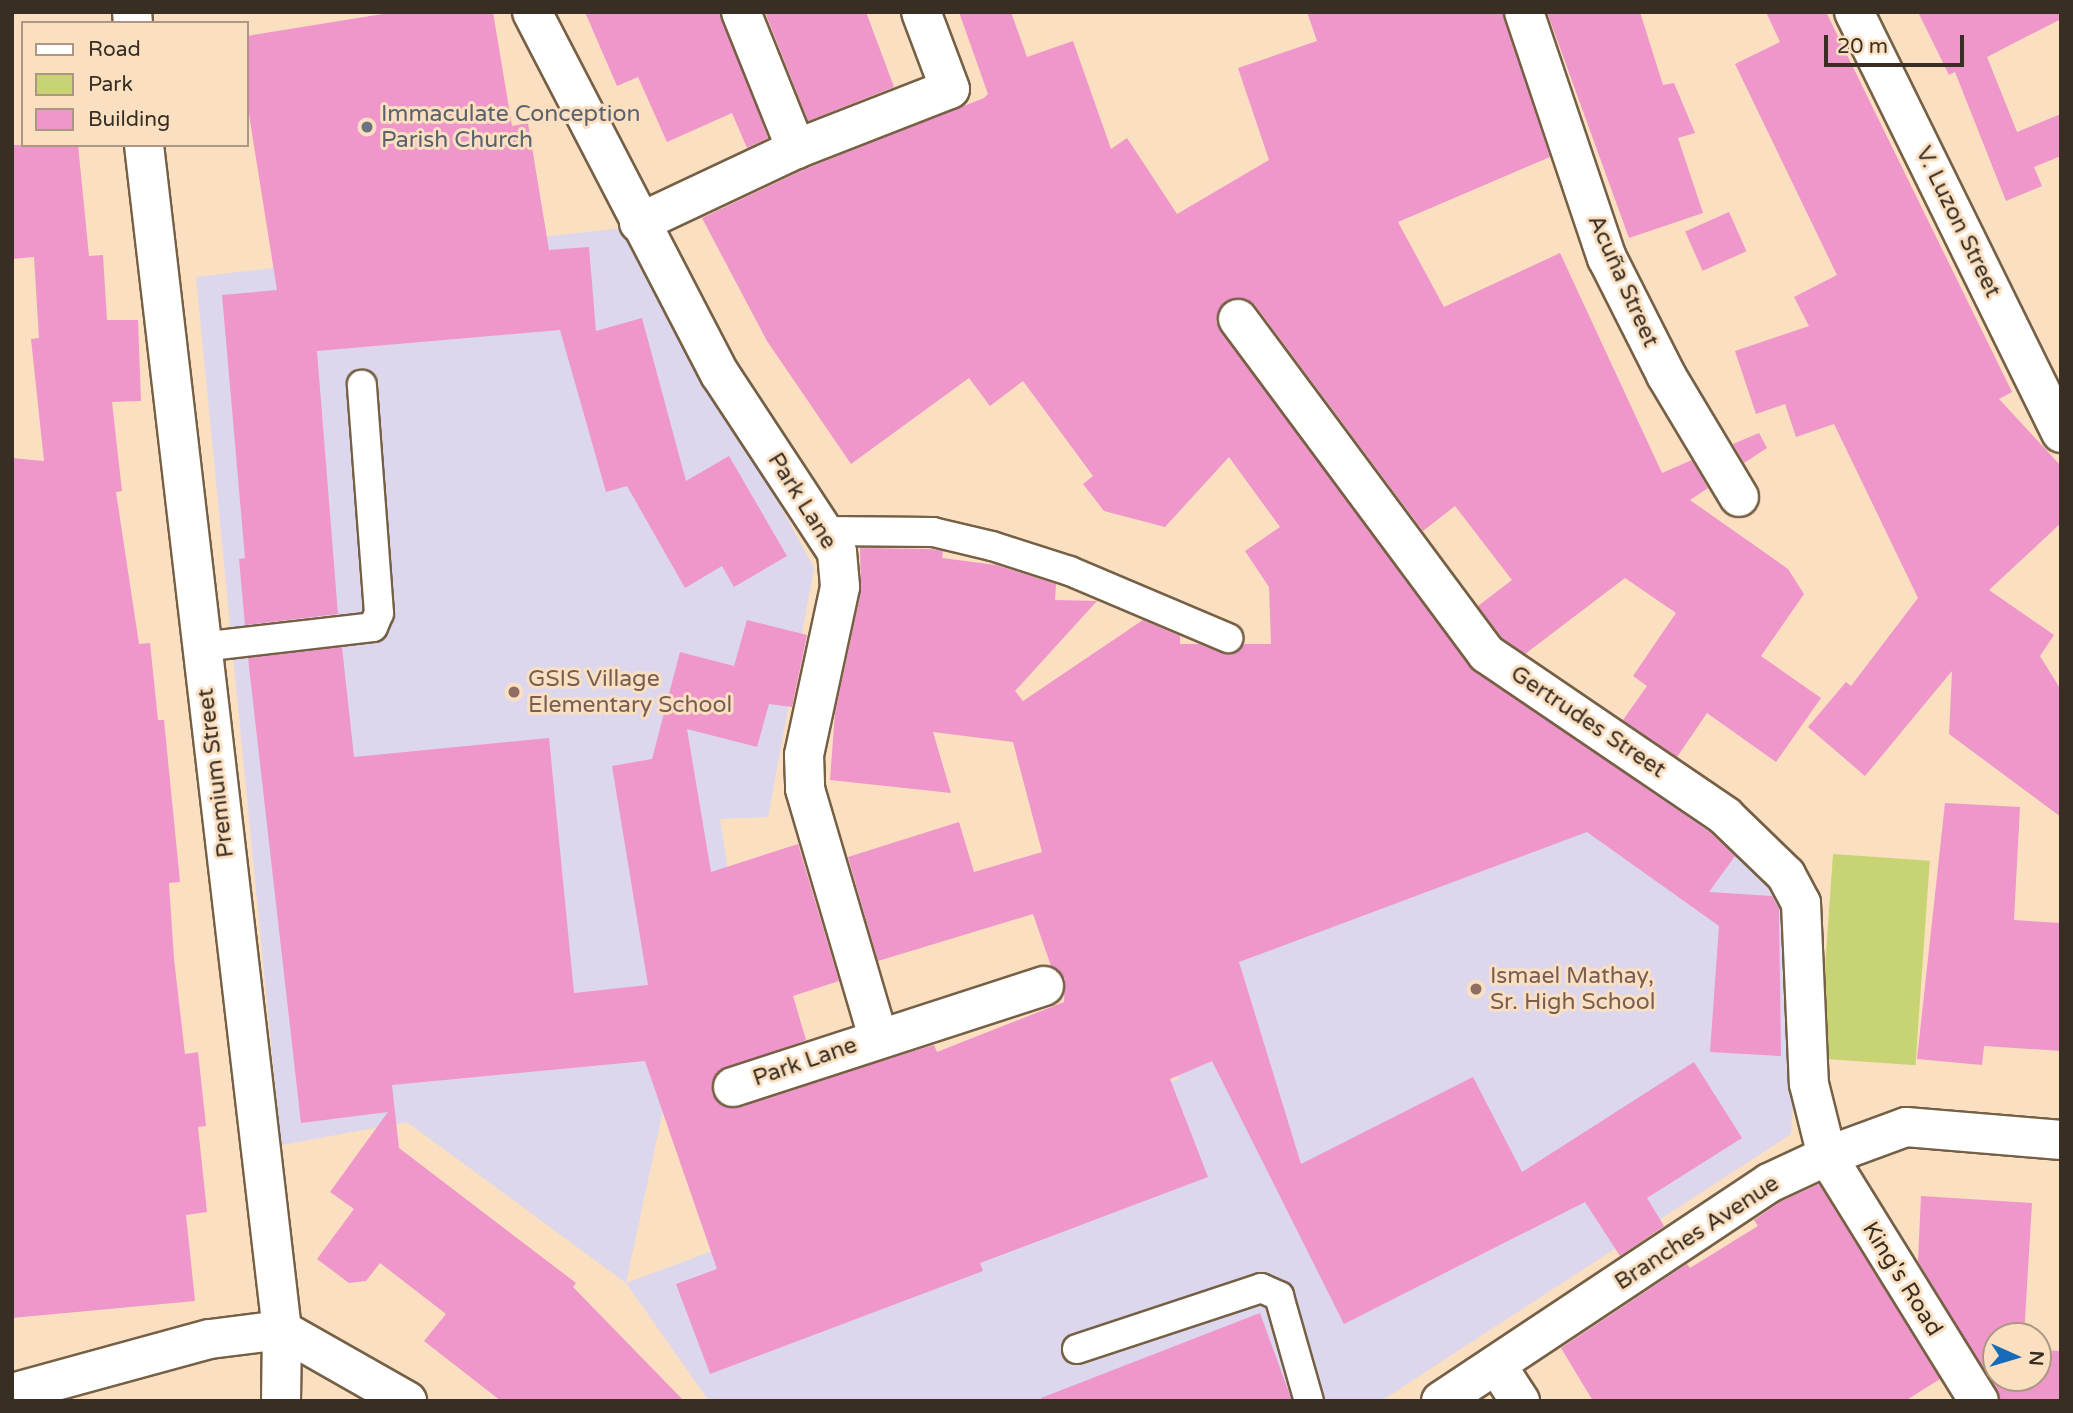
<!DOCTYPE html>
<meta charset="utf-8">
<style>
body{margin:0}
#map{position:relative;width:2073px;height:1413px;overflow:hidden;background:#fadfc1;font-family:"Varela Round",sans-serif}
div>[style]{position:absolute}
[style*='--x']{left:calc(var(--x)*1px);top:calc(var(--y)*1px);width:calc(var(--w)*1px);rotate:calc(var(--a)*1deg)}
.education>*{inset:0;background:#dcd7ec}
.green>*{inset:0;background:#c8d473;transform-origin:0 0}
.building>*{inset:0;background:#ef96cb;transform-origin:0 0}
.roads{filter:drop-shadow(2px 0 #766045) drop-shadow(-2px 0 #766045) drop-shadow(0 2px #766045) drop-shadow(0 -2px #766045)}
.lane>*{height:28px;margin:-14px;padding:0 14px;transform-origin:14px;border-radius:14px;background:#fff}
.street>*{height:38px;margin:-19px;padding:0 19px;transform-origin:19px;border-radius:19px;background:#fff}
.dots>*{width:19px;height:19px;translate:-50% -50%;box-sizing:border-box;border:4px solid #fadfc1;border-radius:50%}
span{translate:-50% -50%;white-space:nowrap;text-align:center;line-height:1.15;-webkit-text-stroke:6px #fadfc1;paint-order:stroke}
.worship-label{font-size:23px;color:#5b616d}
.left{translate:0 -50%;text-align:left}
.street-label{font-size:23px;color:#382e23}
.education-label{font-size:23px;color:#785e54}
.frame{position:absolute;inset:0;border:14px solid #382e23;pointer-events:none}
.legend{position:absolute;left:21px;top:21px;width:228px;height:126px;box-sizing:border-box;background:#fadfc1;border:2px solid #ac9882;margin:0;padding:9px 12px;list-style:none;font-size:21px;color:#382e23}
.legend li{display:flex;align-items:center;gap:14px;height:35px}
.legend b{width:35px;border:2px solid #ac9882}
.north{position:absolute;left:1982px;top:1322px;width:70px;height:70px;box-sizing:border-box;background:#fadfc1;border:2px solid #ac9882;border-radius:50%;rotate:94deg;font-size:19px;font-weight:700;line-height:28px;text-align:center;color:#382e23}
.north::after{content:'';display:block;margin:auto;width:24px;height:32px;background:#166ab8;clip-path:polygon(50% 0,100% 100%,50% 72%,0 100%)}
.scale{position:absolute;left:1824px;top:35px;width:140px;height:32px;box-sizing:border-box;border:4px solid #382e23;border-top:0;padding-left:9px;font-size:21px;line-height:24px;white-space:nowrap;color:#382e23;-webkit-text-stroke:5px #fadfc1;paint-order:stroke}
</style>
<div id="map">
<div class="education">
<i style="clip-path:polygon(630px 227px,814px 568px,768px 817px,720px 819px,738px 936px,671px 1073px,626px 1283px,1179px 1079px,1092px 799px,1540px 818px,1613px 718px,1806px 900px,1791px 1134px,1381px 1401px,709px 1401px,626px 1283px,407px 1122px,281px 1145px,196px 277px)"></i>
</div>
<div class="green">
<i style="left:1833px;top:854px;width:97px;height:205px;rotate:4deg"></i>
</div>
<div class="building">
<i style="clip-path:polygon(395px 12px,493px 12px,512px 126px,528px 123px,549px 250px,589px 247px,596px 331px,642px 318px,686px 481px,729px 456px,787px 556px,734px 587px,722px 566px,685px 588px,627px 486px,606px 492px,560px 330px,317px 351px,338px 614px,245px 625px,239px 559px,245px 558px,222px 295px,277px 290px,247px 102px,247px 36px)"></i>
<i style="clip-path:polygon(585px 12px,720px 12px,768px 138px,747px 148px,732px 113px,667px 142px,638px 77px,617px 86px)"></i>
<i style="clip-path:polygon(765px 12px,866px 12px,894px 87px,808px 121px)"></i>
<i style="clip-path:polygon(959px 12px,1011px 12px,1027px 57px,1073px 41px,1111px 149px,1127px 138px,1177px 214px,1269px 160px,1238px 68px,1317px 41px,1307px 12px,1503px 12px,1550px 157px,1398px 222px,1444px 307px,1560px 253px,1662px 473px,1692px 460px,1708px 488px,1690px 500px,1788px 569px,1804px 594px,1761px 656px,1821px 698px,1776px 762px,1707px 713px,1677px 757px,1623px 720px,1647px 686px,1633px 676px,1676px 613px,1625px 578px,1525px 654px,1502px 638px,1478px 606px,1512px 580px,1455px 506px,1423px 531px,1255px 305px,1246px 299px,1226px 301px,1216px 322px,1470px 667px,1711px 833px,1735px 856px,1709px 892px,1772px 896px,1779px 909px,1781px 1056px,1710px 1052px,1719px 926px,1587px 832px,1239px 962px,1301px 1164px,1473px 1077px,1522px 1172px,1694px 1062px,1742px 1138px,1647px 1198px,1664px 1226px,1620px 1256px,1585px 1202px,1344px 1324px,1212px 1061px,1170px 1079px,1208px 1177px,980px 1263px,983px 1271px,710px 1374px,676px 1284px,717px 1269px,645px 1061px,392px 1085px,399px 1148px,576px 1283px,573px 1287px,684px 1401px,501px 1401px,424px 1341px,446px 1314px,380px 1263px,366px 1281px,349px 1283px,317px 1259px,354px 1209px,330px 1192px,388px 1112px,301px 1123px,248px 658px,342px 647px,354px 757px,549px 738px,574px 993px,648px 985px,612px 766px,652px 759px,680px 652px,734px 666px,747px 620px,807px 635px,792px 707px,769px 704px,757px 747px,687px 729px,711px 872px,798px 844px,839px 981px,793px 996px,806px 1040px,716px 1073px,712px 1094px,729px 1108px,934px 1045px,937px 1052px,1064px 1002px,1065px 979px,1051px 966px,1033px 914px,878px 961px,848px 857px,959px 822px,974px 872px,1042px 852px,1013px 742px,933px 732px,951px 793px,830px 780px,835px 713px,861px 591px,860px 548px,931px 549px,943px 551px,942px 558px,996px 565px,1056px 584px,1055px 600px,1097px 601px,1015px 691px,1023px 701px,1143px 620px,1180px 636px,1180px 644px,1199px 644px,1222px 653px,1237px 652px,1244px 644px,1271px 644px,1269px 587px,1245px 551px,1280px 527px,1229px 457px,1165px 527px,1104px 511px,1083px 484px,1093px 476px,1023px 381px,990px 406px,969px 378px,851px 464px,767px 341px,702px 218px,805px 169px,984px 98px,988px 94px)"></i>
<i style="clip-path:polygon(1547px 12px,1640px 12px,1663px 85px,1674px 83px,1695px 133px,1678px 138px,1703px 213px,1629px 238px)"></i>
<i style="clip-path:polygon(1766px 12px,1826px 12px,2012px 392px,1999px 399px,2061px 466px,2061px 523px,1989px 590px,2054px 635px,2040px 656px,2061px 690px,2061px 817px,1949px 734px,1952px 671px,1865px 776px,1808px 727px,1846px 682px,1851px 686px,1918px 598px,1834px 424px,1796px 437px,1785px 404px,1756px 414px,1735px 351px,1809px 326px,1794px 297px,1837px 275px,1735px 64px,1780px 42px)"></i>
<i style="clip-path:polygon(1918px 12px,2061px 12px,2061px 19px,1987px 57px,2017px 132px,2061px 114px,2061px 156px,2034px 167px,2042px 186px,2006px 201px,1955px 72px,1949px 75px)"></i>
<i style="clip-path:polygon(12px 145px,78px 145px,89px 256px,103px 255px,107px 320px,138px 320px,141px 401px,112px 402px,122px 491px,116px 492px,139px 644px,150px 643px,158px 720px,164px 720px,180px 882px,169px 883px,174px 959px,185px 1054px,198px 1052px,206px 1126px,198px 1127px,207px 1212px,186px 1215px,195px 1301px,12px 1318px,12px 458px,44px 461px,31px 339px,39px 338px,34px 257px,12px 259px)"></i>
<i style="left:1729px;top:212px;width:43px;height:48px;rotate:66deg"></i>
<i style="clip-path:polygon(1759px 433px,1767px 448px,1744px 463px,1733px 444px)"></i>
<i style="clip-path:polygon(1945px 803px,2020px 807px,2014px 920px,2061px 923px,2061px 1051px,1984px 1046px,1982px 1065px,1917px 1059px)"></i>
<i style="clip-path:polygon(1819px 1184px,1940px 1379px,1905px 1401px,1593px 1401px,1561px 1348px,1687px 1264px,1690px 1268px,1758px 1226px,1754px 1220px,1780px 1202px)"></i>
<i style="clip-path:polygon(1921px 1196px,2032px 1203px,2024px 1336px,1996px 1336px,1996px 1378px,2038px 1378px,2038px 1350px,2061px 1351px,2061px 1401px,2001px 1401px,1918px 1261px)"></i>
<i style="clip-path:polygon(1260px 1313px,1292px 1401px,1042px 1401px,1041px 1398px)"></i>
</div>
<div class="roads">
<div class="lane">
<i style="--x:824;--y:531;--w:109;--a:0.5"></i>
<i style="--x:933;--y:532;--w:61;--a:13.3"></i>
<i style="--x:992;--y:546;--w:82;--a:17.8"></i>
<i style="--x:1070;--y:571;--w:172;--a:23"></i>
<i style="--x:201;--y:647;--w:173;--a:-6.6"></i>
<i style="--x:373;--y:627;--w:15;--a:-67"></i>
<i style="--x:379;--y:613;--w:229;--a:-94.3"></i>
<i style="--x:1077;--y:1349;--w:194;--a:-18.3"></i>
<i style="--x:1261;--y:1288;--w:20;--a:24"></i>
<i style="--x:1279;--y:1296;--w:109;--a:74.1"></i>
</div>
<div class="street">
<i style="--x:132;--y:12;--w:11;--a:85"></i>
<i style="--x:532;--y:12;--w:408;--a:62.6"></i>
<i style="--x:720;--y:374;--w:213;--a:56.7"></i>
<i style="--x:837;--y:552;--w:35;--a:85"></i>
<i style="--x:840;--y:587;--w:172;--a:102.1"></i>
<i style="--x:804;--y:755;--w:34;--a:88"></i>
<i style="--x:805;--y:789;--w:259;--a:73.6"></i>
<i style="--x:741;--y:12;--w:148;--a:68.1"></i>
<i style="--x:1524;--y:12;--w:260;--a:71.4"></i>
<i style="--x:1607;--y:258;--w:131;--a:63.2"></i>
<i style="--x:1666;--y:375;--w:142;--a:59.1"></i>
<i style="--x:1854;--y:12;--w:469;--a:63.8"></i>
<i style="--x:144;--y:145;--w:1193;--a:83.36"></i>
<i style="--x:282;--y:1330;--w:71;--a:90.8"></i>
<i style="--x:639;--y:223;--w:174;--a:-25.2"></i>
<i style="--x:796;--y:149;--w:165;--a:-21.3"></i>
<i style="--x:950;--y:89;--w:82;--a:-110.6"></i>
<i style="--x:1238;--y:319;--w:417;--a:53.4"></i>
<i style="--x:1487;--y:654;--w:288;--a:34.2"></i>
<i style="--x:1725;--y:816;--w:85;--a:44"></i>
<i style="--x:1786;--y:875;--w:32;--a:62"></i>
<i style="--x:1801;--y:903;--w:181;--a:87.5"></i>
<i style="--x:1809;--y:1084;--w:74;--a:76"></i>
<i style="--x:1827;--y:1156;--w:288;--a:58.2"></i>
<i style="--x:733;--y:1087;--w:327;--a:-18"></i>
<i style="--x:1497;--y:1366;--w:42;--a:56.7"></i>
<i style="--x:12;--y:1393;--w:205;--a:-15.3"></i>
<i style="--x:210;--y:1339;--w:73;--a:-7.1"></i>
<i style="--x:282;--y:1330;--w:144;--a:29.6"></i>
<i style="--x:1441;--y:1401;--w:394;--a:-33.6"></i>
<i style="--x:1769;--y:1183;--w:64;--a:-25"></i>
<i style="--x:1827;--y:1156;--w:84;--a:-20.2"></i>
<i style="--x:1906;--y:1127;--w:156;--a:4.8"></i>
</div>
</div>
<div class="dots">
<i style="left:367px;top:127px;background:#6b7280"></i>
<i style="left:514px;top:692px;background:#8d6e63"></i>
<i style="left:1476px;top:989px;background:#8d6e63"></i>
</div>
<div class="worship-label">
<span class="left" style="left:381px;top:127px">Immaculate Conception<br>Parish Church</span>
</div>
<div class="street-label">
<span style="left:1958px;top:222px;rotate:64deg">V. Luzon Street</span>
<span style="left:1623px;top:281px;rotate:66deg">Acuña Street</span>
<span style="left:802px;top:501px;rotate:58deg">Park Lane</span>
<span style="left:1588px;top:722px;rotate:34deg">Gertrudes Street</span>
<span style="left:216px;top:773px;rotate:-97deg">Premium Street</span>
<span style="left:805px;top:1062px;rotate:-19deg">Park Lane</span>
<span style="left:1697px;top:1233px;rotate:-33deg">Branches Avenue</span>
<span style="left:1902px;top:1279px;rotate:58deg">King's Road</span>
</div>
<div class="education-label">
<span class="left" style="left:528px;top:692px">GSIS Village<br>Elementary School</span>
<span class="left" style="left:1490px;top:989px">Ismael Mathay,<br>Sr. High School</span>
</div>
<div class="frame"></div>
<ul class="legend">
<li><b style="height:9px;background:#fff"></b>Road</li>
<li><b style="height:19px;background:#c8d473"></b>Park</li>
<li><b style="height:19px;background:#ef96cb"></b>Building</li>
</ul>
<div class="north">N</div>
<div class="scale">20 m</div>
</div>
